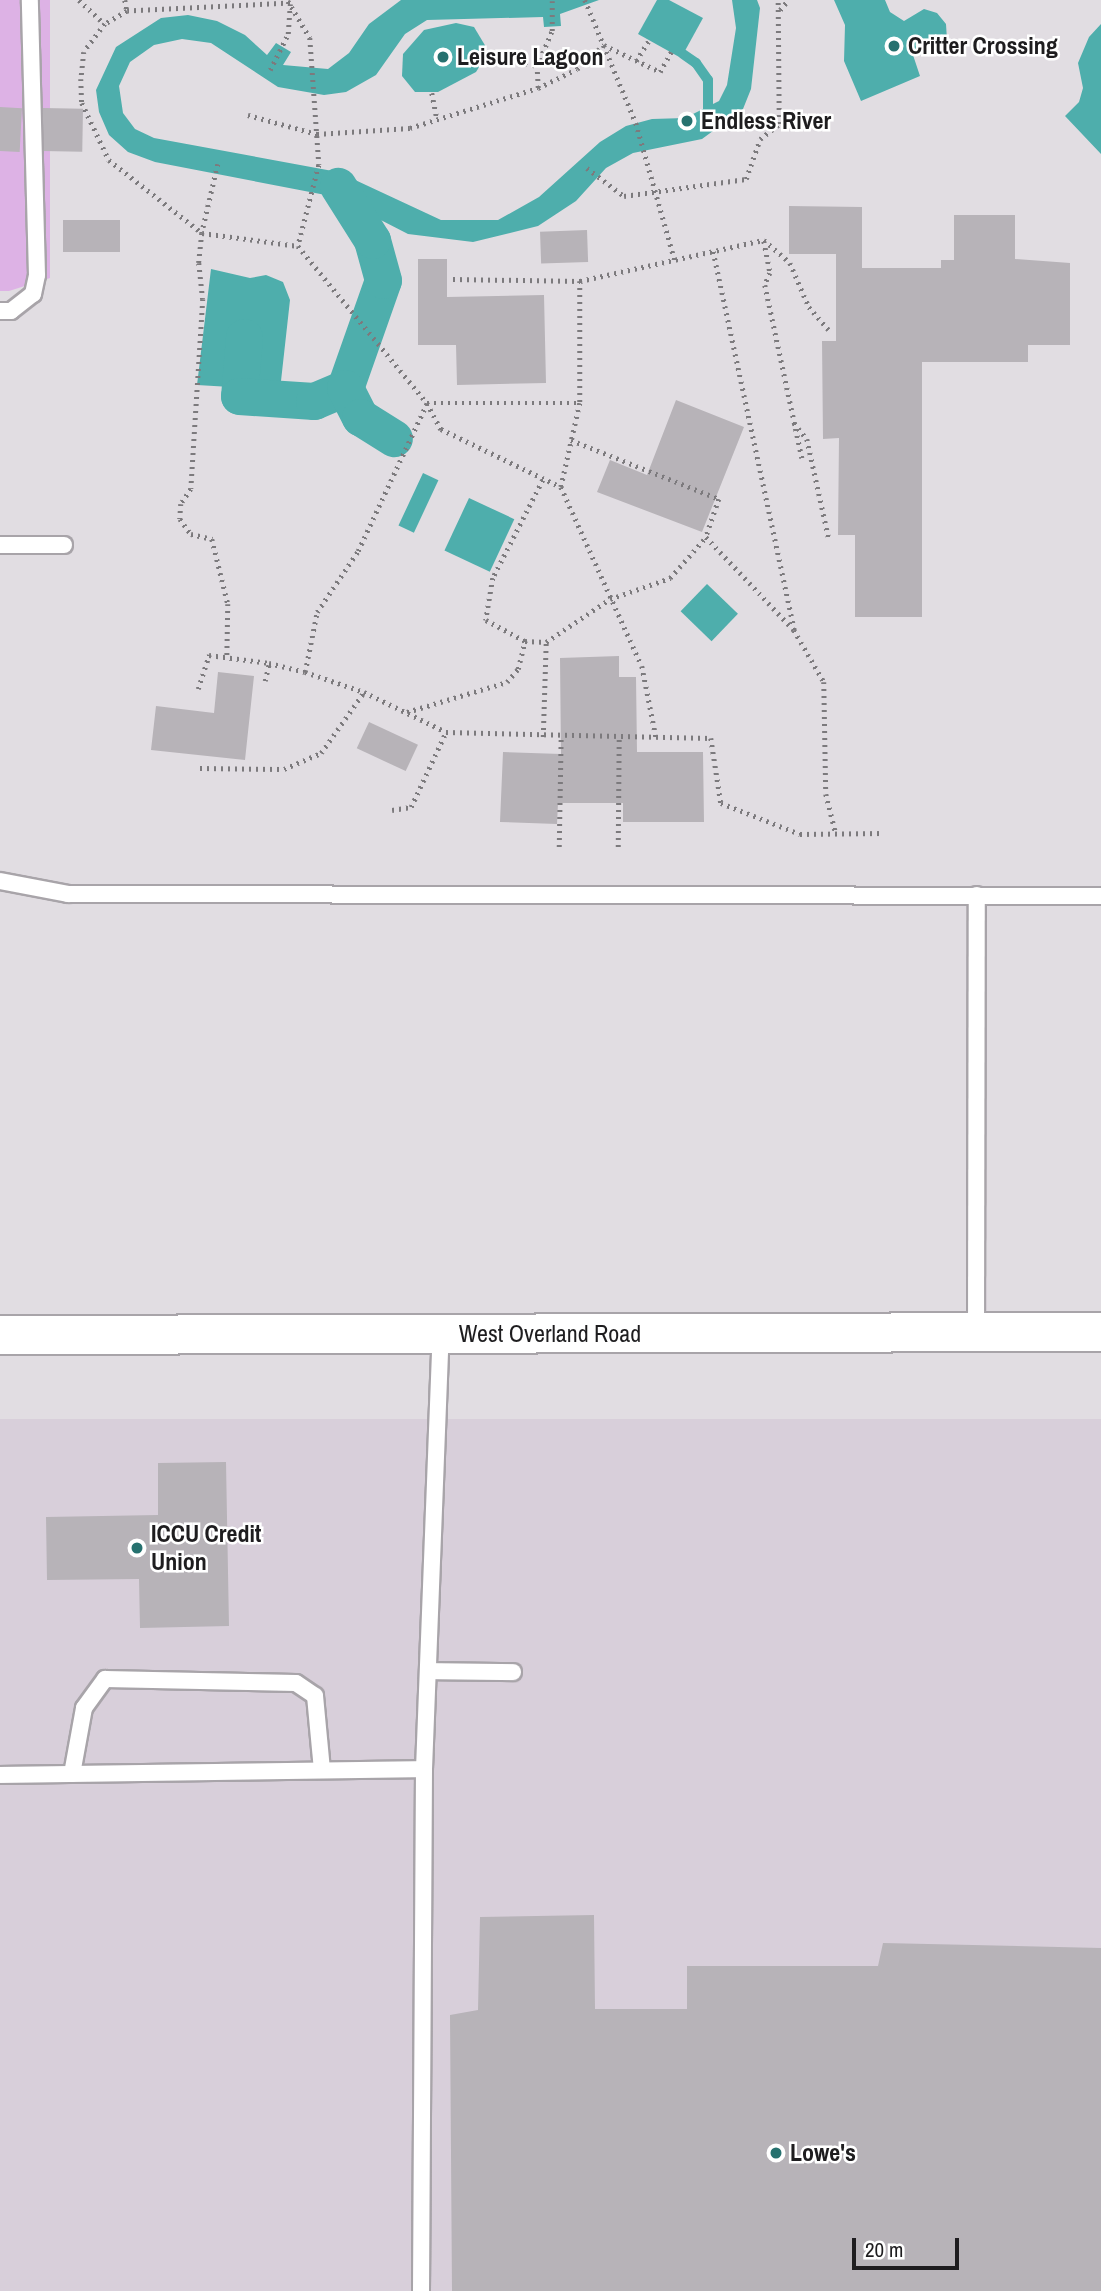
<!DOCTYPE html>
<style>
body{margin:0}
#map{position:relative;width:1101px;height:2291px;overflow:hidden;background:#e1dde2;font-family:"Archivo Narrow",sans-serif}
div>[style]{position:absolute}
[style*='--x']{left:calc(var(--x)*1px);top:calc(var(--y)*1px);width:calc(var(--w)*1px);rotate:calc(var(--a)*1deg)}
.built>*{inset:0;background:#d8cfda;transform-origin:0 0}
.green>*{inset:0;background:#ddb2e5}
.water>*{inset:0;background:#4eaeac;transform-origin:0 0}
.stream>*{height:10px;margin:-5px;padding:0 5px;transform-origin:5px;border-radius:5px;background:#4eaeac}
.canal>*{height:37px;margin:-18.5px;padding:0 18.5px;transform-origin:18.5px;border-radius:18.5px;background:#4eaeac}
.building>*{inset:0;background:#b7b3b8;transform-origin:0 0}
.path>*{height:4.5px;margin-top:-2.25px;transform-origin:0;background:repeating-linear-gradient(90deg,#7c7a7d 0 2px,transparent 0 7px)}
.roads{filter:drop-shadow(2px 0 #a8a4a9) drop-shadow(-2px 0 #a8a4a9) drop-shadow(0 2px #a8a4a9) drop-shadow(0 -2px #a8a4a9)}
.lane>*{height:16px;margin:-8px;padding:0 8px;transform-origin:8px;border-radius:8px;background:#fff}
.secondary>*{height:38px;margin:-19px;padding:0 19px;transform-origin:19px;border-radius:19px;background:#fff}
.dots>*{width:19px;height:19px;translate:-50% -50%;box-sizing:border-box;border:4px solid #fff;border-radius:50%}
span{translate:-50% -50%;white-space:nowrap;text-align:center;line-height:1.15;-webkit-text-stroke:5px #fff;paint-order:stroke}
.poi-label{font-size:24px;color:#1e1d1f;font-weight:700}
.left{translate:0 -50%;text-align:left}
.street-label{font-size:24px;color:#1e1d1f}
.scale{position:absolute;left:852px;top:2238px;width:107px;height:32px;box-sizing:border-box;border:4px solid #1e1d1f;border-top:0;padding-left:9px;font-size:21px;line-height:24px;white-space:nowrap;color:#1e1d1f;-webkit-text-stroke:5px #fff;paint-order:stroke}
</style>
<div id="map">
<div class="built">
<i style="left:0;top:1419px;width:1101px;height:872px"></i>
</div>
<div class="green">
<i style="clip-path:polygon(0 0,50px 0,50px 278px,9px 291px,0 291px)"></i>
</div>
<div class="water">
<i style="clip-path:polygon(401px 0,599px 0,560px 14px,561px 26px,544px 27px,543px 17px,427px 20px,405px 34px,376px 75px,346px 92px,324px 95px,278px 87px,211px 43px,182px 39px,154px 45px,130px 62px,119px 86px,123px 113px,135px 129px,154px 138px,338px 172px,441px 220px,498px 220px,539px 197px,600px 142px,626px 126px,652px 119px,685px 118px,719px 101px,727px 85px,736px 28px,732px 0,757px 0,760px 8px,751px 89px,743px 109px,702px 139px,633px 153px,606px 168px,576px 201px,538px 226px,473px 242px,408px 234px,336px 197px,155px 162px,128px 152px,109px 135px,99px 112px,96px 90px,116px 47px,161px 18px,188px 15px,217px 21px,245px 35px,267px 55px,276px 43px,291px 52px,283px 65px,328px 69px,349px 53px,369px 24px)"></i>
<i style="clip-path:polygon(657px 0,669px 0,703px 18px,681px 58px,638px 34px)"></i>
<i style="clip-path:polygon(834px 0,885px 0,890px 12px,904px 21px,924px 9px,937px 13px,946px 24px,947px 40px,939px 52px,925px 56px,912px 52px,920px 76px,861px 101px,844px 61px,845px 25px)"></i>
<i style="clip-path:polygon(456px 23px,474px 27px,486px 47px,484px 59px,476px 72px,438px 92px,415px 92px,402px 76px,403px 54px,424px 30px)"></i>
<i style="clip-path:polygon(1101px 24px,1101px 154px,1065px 116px,1079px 102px,1083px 88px,1078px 63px,1089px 37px)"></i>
<i style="clip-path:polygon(211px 269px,250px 278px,266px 275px,283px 282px,290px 300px,280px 390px,197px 385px)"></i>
<i style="left:423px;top:473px;width:17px;height:58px;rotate:25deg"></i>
<i style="left:469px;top:498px;width:50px;height:58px;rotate:25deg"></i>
<i style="left:707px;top:584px;width:43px;height:38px;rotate:44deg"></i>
</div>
<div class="stream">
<i style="--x:683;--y:54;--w:16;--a:35"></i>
<i style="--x:696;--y:63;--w:21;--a:55"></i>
<i style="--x:708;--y:80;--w:41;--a:90"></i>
</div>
<div class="canal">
<i style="--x:244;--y:337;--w:59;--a:94.8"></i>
<i style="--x:239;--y:396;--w:75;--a:3.8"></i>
<i style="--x:314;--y:401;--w:34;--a:-23"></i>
<i style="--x:345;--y:388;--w:114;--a:-70.6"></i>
<i style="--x:383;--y:280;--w:41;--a:-105.4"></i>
<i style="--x:372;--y:240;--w:64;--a:-122.2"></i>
<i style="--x:345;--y:388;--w:33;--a:63"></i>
<i style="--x:360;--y:417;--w:40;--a:32"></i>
</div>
<div class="building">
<i style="left:0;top:107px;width:22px;height:44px;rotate:3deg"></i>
<i style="left:43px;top:108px;width:40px;height:43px;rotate:1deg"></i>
<i style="clip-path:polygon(789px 206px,862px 207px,862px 268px,941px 268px,941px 260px,954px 260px,954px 215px,1015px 215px,1015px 259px,1070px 263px,1070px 345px,1028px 345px,1028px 362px,922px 362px,922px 617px,855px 617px,855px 535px,838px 535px,839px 438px,823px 439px,822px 341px,836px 341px,836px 254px,789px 254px)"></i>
<i style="left:63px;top:220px;width:57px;height:32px"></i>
<i style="left:587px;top:230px;width:32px;height:47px;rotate:88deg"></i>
<i style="clip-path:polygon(418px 259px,447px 259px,447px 297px,544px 295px,546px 383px,457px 385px,456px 345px,418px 345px)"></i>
<i style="clip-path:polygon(676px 400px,744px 427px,702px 532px,597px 492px,610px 460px,647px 475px)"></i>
<i style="clip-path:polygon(619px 656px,619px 677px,636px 677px,637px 752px,703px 752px,704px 822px,623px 822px,623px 803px,558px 803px,557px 824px,500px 822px,503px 752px,561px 754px,560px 658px)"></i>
<i style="clip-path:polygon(218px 672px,254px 676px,245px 760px,151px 750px,156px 706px,214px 713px)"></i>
<i style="left:369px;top:722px;width:54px;height:29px;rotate:25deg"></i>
<i style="clip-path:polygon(226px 1462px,229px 1626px,140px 1628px,139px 1579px,47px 1580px,46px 1517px,158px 1515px,158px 1463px)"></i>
<i style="clip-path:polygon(594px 1915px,595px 2009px,687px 2009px,687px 1966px,878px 1966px,883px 1943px,1101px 1948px,1101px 2291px,452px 2291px,450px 2015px,478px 2010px,480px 1917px)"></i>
</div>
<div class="path">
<i style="--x:79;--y:0;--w:35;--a:43"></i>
<i style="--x:125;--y:0;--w:11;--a:80"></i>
<i style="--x:585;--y:0;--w:133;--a:67.5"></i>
<i style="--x:636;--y:123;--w:143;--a:74.2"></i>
<i style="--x:288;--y:1;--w:43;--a:59.3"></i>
<i style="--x:310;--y:38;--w:127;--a:85.9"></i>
<i style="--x:319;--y:165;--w:84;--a:104.5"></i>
<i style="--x:290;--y:3;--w:163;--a:177.2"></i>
<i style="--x:127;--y:11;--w:26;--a:149"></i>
<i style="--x:105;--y:24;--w:35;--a:127"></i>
<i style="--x:84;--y:52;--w:27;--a:96"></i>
<i style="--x:81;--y:79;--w:24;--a:88"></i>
<i style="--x:82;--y:103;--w:63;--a:64.7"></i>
<i style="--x:109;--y:160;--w:118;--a:38.1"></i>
<i style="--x:202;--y:233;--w:97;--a:7.7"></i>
<i style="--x:298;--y:246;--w:203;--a:50.6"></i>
<i style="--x:427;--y:403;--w:30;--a:62"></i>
<i style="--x:441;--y:429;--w:133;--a:25.8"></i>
<i style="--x:780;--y:10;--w:13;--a:-51"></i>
<i style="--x:485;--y:53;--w:54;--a:14"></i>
<i style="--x:636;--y:61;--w:25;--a:-58"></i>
<i style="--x:270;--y:70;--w:40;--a:-63.4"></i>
<i style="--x:288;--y:34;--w:30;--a:-86"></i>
<i style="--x:538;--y:88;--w:22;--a:-93"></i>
<i style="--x:537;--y:66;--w:38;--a:-67"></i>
<i style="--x:552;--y:31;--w:30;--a:-90"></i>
<i style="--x:432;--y:93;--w:26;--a:79"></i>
<i style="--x:248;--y:115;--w:72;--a:15.4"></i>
<i style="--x:317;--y:134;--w:93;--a:-3.7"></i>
<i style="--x:410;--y:128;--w:134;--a:-17.4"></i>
<i style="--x:538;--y:88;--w:43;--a:-26"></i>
<i style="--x:577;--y:69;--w:36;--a:-42"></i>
<i style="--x:604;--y:45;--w:62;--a:25.7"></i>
<i style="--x:660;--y:72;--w:23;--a:-61"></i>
<i style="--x:218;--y:164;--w:71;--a:103.1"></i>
<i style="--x:202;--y:233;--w:30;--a:96"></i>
<i style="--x:199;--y:263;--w:36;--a:84"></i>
<i style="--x:203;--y:299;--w:190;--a:93.6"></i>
<i style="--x:191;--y:489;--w:18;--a:124"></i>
<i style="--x:181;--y:504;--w:15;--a:94"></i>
<i style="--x:180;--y:519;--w:19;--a:54"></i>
<i style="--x:191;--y:534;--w:22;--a:13"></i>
<i style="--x:212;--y:539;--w:67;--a:76.2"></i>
<i style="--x:228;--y:604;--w:55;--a:91"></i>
<i style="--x:587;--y:168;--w:46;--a:37.1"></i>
<i style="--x:624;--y:196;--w:123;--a:-7.9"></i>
<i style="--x:746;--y:179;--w:42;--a:-70.7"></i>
<i style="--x:760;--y:139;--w:24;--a:-38"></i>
<i style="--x:779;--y:124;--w:124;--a:-90.5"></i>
<i style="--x:764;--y:241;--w:33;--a:79"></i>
<i style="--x:770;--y:273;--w:13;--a:113"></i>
<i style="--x:765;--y:285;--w:177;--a:77.9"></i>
<i style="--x:453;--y:279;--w:127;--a:0.9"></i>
<i style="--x:580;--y:281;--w:189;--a:-12.6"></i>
<i style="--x:764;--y:240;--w:35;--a:41"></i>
<i style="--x:790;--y:263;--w:48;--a:66.6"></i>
<i style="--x:809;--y:307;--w:30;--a:49"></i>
<i style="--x:580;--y:281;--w:122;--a:90"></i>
<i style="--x:580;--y:403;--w:86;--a:102.7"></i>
<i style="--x:561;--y:487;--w:196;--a:65.7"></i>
<i style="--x:642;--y:666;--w:72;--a:78.8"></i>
<i style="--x:794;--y:423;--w:21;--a:51"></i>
<i style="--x:807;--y:439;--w:102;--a:77.6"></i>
<i style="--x:571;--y:440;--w:159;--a:21.7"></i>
<i style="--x:719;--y:499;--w:40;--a:108.9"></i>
<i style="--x:543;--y:480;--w:110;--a:117"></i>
<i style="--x:493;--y:578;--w:43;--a:99.5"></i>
<i style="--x:486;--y:620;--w:44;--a:28.3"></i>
<i style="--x:525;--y:641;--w:21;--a:3"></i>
<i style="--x:546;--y:642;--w:77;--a:-33.9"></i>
<i style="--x:610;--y:599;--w:64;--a:-19.3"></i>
<i style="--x:670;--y:578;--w:55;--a:-48.7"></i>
<i style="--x:706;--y:537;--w:128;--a:46.6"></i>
<i style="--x:794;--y:630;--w:391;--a:-102.1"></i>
<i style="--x:794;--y:630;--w:60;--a:60"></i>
<i style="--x:824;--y:682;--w:112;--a:89"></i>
<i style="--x:826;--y:794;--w:41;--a:76"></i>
<i style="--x:305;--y:672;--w:61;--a:-78.7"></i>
<i style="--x:317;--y:612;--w:73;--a:-56.1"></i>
<i style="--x:358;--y:551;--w:163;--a:-65"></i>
<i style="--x:427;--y:403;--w:153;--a:0"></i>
<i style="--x:265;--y:681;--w:18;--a:-77"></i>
<i style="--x:269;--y:663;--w:37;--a:14"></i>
<i style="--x:305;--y:672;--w:62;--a:18.7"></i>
<i style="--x:364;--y:692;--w:91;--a:26"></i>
<i style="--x:446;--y:732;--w:265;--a:1.3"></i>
<i style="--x:711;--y:738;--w:66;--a:81.3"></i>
<i style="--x:721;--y:803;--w:85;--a:21.4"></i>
<i style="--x:800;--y:834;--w:84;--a:-0.7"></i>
<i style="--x:198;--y:689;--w:36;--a:-72"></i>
<i style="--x:209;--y:655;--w:61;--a:7.6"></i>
<i style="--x:407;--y:712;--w:104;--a:-16.7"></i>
<i style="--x:507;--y:682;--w:17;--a:-50"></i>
<i style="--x:518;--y:669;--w:29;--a:-76"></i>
<i style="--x:543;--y:737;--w:95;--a:-88.2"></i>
<i style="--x:200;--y:768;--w:84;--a:0.7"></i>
<i style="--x:284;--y:769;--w:40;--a:-23.4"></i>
<i style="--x:321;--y:753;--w:75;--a:-54.8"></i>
<i style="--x:392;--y:810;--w:19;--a:-9"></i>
<i style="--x:411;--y:807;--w:83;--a:-65"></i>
<i style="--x:559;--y:847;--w:110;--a:-89"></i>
<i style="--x:618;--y:847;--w:110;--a:-89.5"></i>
</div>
<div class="roads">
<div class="lane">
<i style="--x:0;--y:311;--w:11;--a:0"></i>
<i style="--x:11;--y:311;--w:28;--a:-38"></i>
<i style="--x:33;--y:294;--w:19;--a:-78"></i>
<i style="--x:37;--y:275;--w:275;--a:-91.5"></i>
<i style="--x:0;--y:545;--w:64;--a:0"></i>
<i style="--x:0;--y:881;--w:69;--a:10.8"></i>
<i style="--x:68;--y:894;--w:1033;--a:0.11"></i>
<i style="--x:976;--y:1333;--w:438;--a:-89.9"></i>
<i style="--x:428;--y:1671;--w:85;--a:0.7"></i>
<i style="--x:72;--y:1774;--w:67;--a:-79.7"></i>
<i style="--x:84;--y:1708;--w:36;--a:-54"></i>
<i style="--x:105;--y:1679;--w:191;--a:1.2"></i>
<i style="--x:296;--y:1683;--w:23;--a:34"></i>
<i style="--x:315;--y:1696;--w:74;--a:84.6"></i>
<i style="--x:0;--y:1775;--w:424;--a:-0.8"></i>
<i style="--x:421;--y:2291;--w:522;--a:-89.67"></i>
<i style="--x:424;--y:1769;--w:435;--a:-87.8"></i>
</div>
<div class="secondary">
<i style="--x:0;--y:1335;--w:1101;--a:-0.16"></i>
</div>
</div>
<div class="dots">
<i style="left:894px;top:46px;background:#26716f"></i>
<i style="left:443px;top:57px;background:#26716f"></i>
<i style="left:687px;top:121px;background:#26716f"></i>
<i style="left:137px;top:1548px;background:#26716f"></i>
<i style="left:776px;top:2153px;background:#26716f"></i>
</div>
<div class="poi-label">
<span class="left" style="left:908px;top:46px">Critter Crossing</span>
<span class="left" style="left:457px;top:57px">Leisure Lagoon</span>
<span class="left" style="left:701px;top:121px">Endless River</span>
<span class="left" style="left:151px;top:1548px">ICCU Credit<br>Union</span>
<span class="left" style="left:790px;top:2153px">Lowe's</span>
</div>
<div class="street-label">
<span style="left:550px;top:1334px">West Overland Road</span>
</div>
<div class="scale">20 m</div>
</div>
